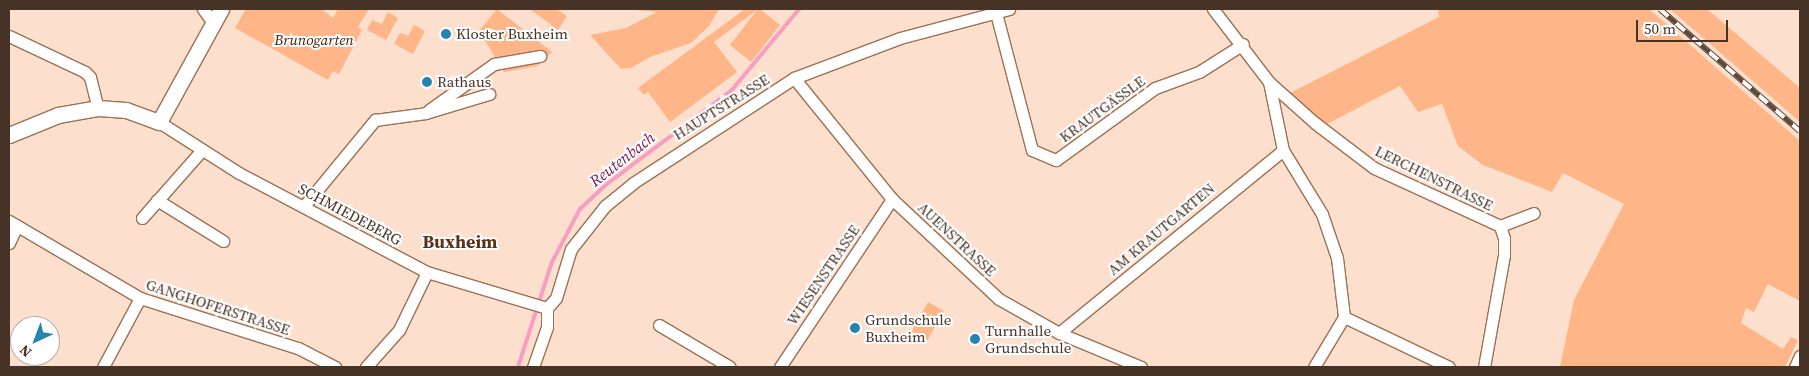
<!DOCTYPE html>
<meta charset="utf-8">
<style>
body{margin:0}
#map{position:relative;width:1809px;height:376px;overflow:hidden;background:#fddfcd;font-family:"Source Serif 4",serif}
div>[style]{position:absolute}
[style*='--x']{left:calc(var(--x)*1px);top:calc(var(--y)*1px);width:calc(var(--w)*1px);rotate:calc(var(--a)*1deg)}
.green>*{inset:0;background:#feb688;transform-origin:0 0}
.stream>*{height:4px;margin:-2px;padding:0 2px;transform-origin:2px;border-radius:2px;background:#f79ec3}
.roads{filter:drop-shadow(1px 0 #9c7053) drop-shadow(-1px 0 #9c7053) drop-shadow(0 1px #9c7053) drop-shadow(0 -1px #9c7053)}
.minor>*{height:11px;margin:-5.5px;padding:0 5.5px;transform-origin:5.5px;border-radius:5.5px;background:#fff}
.tertiary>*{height:15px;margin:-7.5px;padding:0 7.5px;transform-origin:7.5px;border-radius:7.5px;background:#fff}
.rail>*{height:5.5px;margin-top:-2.75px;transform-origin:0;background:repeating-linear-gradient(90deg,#fff 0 11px,#5d493b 0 22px);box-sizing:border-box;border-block:1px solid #5d493b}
.dots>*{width:14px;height:14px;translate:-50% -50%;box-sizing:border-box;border:2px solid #fff;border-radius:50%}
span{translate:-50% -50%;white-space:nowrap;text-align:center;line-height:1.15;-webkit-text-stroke:4px #fff;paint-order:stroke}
.poi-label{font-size:15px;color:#463326}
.left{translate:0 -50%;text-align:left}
.park-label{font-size:15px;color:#41220c;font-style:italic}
.street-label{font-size:15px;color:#463326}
.water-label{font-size:16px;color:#7b134b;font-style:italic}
.quarter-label{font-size:18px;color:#593217;font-weight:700}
.frame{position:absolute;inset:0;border:10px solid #463326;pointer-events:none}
.north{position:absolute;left:10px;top:316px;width:50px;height:50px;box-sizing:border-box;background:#fff;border:1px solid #b5ada8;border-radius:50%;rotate:223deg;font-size:14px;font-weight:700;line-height:20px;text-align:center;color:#463326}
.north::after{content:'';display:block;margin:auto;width:18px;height:22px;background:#2584b0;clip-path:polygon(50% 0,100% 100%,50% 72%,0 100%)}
.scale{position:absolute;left:1636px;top:20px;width:92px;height:22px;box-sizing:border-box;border:2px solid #463326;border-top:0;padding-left:6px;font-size:15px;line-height:18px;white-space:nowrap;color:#463326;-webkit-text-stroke:4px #fff;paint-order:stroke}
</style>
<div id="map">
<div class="green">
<i style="clip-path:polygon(246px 9px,322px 9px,333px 18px,338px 9px,369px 9px,358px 27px,362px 30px,339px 74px,333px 71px,328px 80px,235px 28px)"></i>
<i style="clip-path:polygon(497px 9px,552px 52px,538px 66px,504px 72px,479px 31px)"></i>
<i style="clip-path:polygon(530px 9px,556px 9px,567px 16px,558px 30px)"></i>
<i style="clip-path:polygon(626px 9px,719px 9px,709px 26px,691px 43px,650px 57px,631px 68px,621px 69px,590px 35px,626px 28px,657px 12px)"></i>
<i style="clip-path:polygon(745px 9px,760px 9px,780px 25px,751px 62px,730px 45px,757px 10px,714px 42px,737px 72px,670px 122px,648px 92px,644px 95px,638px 88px)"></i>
<i style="clip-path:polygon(1438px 9px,1649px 9px,1800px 141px,1800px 301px,1768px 284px,1754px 312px,1746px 308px,1741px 323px,1783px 349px,1791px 337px,1798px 340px,1785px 367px,1560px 367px,1574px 300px,1624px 204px,1563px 173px,1552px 192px,1483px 165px,1458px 146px,1442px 104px,1418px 112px,1400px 86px,1325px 125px,1290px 93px,1439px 17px)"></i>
<i style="clip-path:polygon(1670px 9px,1707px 9px,1800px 88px,1800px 122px)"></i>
<i style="clip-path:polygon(388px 12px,398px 18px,386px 40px,367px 30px,372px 20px,382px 24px)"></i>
<i style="clip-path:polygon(414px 25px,425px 31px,413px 54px,394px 44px,400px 33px,408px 36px)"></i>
<i style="left:928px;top:302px;width:18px;height:38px;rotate:29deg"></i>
</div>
<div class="stream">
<i style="--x:518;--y:367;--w:110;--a:-72.1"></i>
<i style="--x:552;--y:262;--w:60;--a:-62.2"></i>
<i style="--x:580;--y:209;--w:37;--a:-43"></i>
<i style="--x:607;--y:184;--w:155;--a:-36.9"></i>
<i style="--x:731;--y:91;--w:107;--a:-50.3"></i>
</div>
<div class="roads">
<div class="minor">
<i style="--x:203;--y:9;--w:17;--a:54"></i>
<i style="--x:1213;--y:9;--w:92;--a:52.5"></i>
<i style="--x:1269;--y:82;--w:69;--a:78.4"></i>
<i style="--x:1283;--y:150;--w:75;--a:58.6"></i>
<i style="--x:1322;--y:214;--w:46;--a:71.2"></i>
<i style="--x:1337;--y:258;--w:59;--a:83.2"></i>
<i style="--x:1344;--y:317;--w:58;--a:121"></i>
<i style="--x:996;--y:13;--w:142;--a:75.3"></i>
<i style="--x:1032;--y:150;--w:26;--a:23"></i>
<i style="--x:1056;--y:160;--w:122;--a:-36"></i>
<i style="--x:1155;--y:88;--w:47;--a:-20"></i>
<i style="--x:1199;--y:72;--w:52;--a:-32.5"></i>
<i style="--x:9;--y:36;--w:84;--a:25.3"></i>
<i style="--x:85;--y:72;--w:7;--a:45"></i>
<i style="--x:90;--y:77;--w:32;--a:76"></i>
<i style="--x:794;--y:78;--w:156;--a:51"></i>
<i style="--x:892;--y:199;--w:146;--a:43.1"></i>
<i style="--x:999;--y:299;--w:69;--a:29.5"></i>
<i style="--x:1059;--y:333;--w:89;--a:22.5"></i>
<i style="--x:1269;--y:82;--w:62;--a:41.7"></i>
<i style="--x:1315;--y:123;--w:74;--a:37.3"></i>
<i style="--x:1374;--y:168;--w:139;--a:24.7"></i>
<i style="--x:1500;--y:226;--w:13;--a:72"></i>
<i style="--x:1504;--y:238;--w:17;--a:90"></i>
<i style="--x:1504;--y:255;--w:114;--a:100.1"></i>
<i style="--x:429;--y:110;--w:80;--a:-35.3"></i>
<i style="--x:494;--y:64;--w:47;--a:-9.9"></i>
<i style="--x:159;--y:122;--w:95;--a:32.5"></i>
<i style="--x:239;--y:173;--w:212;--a:27.8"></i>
<i style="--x:427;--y:272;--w:125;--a:16.7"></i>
<i style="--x:157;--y:200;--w:78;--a:31.8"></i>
<i style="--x:304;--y:206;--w:112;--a:-50.5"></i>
<i style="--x:375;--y:120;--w:51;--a:-7.8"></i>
<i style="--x:426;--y:113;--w:66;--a:-16.8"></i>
<i style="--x:142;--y:218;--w:91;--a:-48.6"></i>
<i style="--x:9;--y:221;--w:152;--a:30.4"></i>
<i style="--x:140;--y:298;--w:166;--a:17.6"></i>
<i style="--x:298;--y:348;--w:42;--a:27.2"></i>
<i style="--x:1500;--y:226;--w:36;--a:-21"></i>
<i style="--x:9;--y:243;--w:19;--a:-65"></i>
<i style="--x:1344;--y:317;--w:116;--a:25.5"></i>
<i style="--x:659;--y:325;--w:82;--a:30.6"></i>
<i style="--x:1059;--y:333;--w:289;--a:-39.2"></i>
<i style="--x:103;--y:367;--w:78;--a:-61.8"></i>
<i style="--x:366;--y:367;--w:50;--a:-48.3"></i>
<i style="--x:399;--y:330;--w:64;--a:-64.2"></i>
<i style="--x:533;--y:367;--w:42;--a:-70.7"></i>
<i style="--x:547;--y:327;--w:19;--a:-90"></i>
<i style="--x:547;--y:308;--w:13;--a:-48"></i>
<i style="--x:556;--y:298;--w:51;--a:-73"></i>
<i style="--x:571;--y:249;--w:55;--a:-51.7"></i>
<i style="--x:605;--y:206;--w:36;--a:-39"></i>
<i style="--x:633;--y:183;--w:192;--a:-33.1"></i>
<i style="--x:794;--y:78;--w:113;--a:-20.7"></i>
<i style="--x:900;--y:38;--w:113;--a:-14.9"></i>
<i style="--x:780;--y:367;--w:202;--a:-56.3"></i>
<i style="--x:1795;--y:367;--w:12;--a:-66"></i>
</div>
<div class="tertiary">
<i style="--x:9;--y:135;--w:53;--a:-22.2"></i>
<i style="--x:58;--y:115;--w:41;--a:-9.9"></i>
<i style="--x:98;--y:108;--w:28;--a:4"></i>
<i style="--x:126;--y:110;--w:35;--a:20"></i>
<i style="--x:159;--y:122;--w:129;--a:-61.2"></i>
</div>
</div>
<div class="rail">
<i style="--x:1660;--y:9;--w:186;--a:41.1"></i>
</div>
<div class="dots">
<i style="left:446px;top:34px;background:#2584b0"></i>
<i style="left:427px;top:82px;background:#2584b0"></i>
<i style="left:855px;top:328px;background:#2584b0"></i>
<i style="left:975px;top:339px;background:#2584b0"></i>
</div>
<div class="poi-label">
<span class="left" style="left:456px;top:34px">Kloster Buxheim</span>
<span class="left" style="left:437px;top:82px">Rathaus</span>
<span class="left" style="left:865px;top:328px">Grundschule<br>Buxheim</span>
<span class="left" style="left:985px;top:339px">Turnhalle<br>Grundschule</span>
</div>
<div class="park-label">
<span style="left:314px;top:40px">Brunogarten</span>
</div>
<div class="street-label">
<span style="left:721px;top:107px;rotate:-32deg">HAUPTSTRASSE</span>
<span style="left:1102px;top:109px;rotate:-36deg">KRAUTGÄSSLE</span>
<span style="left:1434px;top:178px;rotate:26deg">LERCHENSTRASSE</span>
<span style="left:350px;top:214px;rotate:28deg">SCHMIEDEBERG</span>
<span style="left:1161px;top:229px;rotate:-40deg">AM KRAUTGARTEN</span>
<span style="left:957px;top:239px;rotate:43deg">AUENSTRASSE</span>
<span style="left:823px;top:275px;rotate:-56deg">WIESENSTRASSE</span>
<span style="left:218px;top:307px;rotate:18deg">GANGHOFERSTRASSE</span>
</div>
<div class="water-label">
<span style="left:622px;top:159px;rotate:-38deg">Reutenbach</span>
</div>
<div class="quarter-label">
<span style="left:460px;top:242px">Buxheim</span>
</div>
<div class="frame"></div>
<div class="north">N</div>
<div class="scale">50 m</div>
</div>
